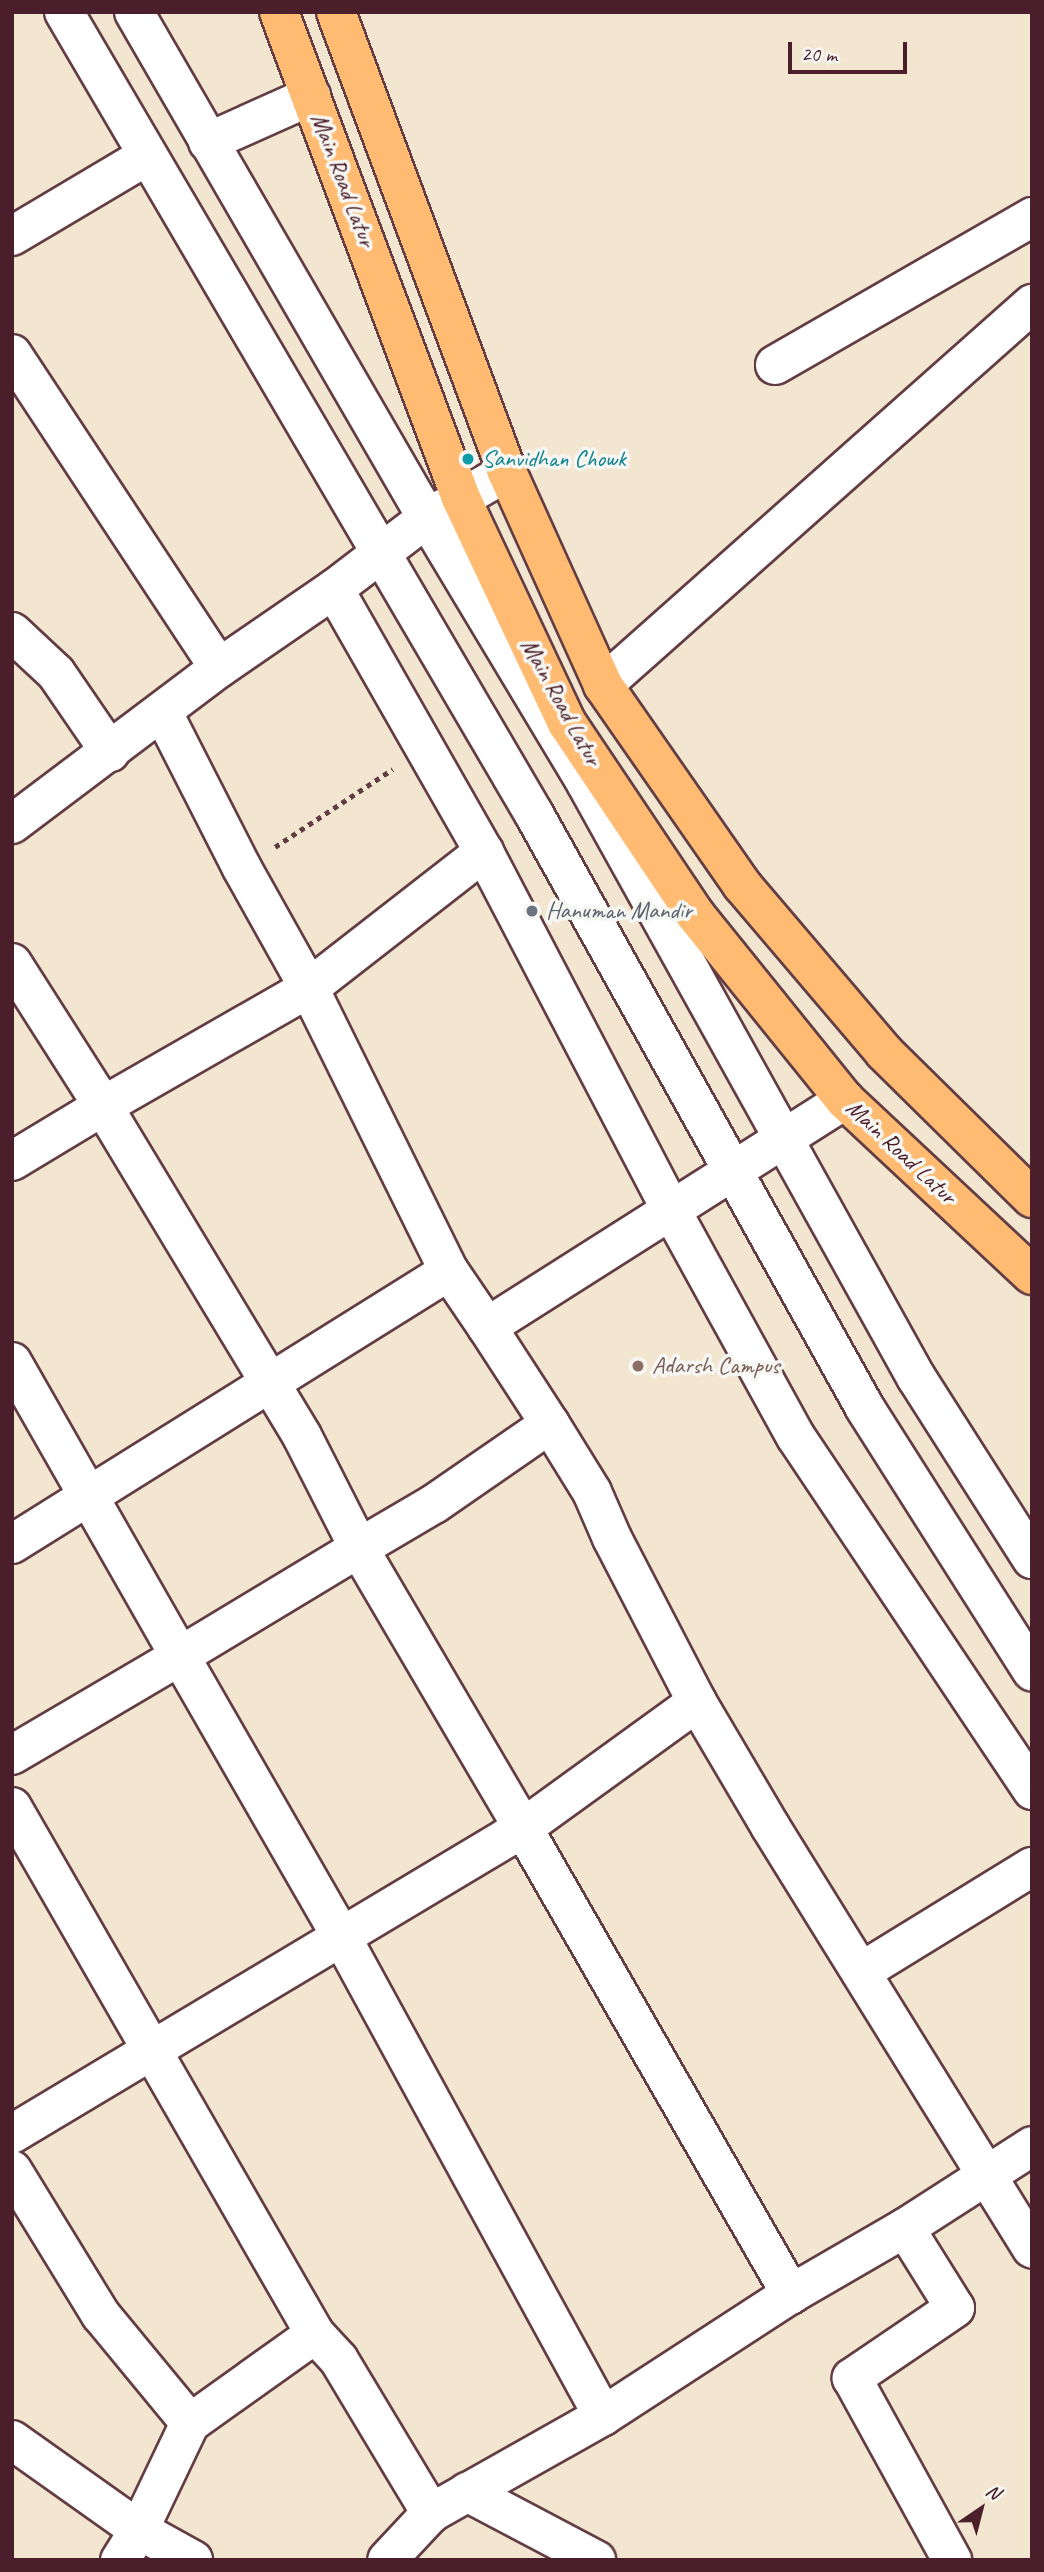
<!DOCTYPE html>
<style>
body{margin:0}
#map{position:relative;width:1044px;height:2572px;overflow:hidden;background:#f2e6d0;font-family:Caveat,sans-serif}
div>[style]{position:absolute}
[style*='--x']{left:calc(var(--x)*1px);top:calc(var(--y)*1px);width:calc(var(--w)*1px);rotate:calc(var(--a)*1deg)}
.path>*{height:4.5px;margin-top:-2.25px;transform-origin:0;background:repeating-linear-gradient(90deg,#633d44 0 5px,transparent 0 10px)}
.roads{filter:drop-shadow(2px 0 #633d44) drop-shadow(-2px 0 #633d44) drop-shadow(0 2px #633d44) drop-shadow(0 -2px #633d44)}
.minor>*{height:38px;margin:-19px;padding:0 19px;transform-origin:19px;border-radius:19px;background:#fff}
.major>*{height:38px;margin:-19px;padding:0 19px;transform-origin:19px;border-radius:19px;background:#ffbb71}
.dots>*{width:19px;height:19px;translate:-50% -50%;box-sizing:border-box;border:4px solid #f6f6f2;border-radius:50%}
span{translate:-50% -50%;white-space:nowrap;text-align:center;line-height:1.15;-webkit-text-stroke:7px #f6f6f2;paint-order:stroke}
.street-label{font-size:24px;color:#4a1f2b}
.culture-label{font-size:24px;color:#0d838f}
.left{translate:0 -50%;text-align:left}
.worship-label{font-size:24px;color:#5b616d}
.education-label{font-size:24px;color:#785e54}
.frame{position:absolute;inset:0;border:14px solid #4a1f2b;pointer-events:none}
.north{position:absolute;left:946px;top:2474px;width:70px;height:70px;-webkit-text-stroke:5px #f6f6f2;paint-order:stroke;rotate:35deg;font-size:19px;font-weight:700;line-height:28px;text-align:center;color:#4a1f2b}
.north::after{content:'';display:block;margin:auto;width:24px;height:32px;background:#4a1f2b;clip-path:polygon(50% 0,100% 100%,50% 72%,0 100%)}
.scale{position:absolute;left:788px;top:42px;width:119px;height:32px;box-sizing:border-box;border:4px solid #4a1f2b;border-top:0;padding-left:9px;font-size:21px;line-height:24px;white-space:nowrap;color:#4a1f2b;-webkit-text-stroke:5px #f6f6f2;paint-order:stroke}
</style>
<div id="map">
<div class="path">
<i style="--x:275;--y:847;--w:141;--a:-33.5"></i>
</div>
<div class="roads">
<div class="minor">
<i style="--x:64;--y:12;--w:930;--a:59.63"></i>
<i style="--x:534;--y:814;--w:680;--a:60.87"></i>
<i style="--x:865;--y:1408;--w:312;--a:57.6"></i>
<i style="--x:134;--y:12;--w:585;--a:59.93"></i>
<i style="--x:427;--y:518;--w:309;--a:59"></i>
<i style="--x:586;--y:783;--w:680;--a:60.95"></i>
<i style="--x:916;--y:1377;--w:216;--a:57.5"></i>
<i style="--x:208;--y:142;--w:113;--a:-24.1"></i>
<i style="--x:12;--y:236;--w:157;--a:-30.7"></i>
<i style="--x:12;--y:354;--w:376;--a:56.6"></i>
<i style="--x:775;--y:365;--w:297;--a:-29.9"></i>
<i style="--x:334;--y:589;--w:303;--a:60.3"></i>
<i style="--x:484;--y:852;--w:404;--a:62.4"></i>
<i style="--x:671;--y:1210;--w:259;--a:61.2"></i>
<i style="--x:796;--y:1437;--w:425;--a:56.2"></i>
<i style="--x:12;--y:632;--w:60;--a:43"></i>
<i style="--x:56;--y:673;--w:96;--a:55.6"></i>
<i style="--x:603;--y:685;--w:574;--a:-41.61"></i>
<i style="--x:163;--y:713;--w:174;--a:63"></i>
<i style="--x:242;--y:868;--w:137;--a:60.8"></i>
<i style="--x:309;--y:988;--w:316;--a:63.7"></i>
<i style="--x:12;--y:824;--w:259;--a:-37"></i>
<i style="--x:219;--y:668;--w:140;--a:-34.5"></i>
<i style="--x:334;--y:589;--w:117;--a:-37.4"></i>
<i style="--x:427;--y:518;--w:92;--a:-29.9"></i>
<i style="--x:12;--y:963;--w:169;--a:57.5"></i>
<i style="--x:103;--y:1106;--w:237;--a:-29.8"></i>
<i style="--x:309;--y:988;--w:222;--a:-37.9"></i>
<i style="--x:12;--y:1161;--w:106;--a:-31.1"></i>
<i style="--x:103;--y:1106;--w:385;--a:58.9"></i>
<i style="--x:302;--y:1436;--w:126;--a:63"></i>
<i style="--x:359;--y:1548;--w:209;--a:148.9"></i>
<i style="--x:180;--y:1656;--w:323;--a:60.1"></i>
<i style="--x:341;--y:1936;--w:547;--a:61.37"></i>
<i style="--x:603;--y:2416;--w:197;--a:150.6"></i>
<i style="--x:12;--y:1362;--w:339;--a:60.3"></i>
<i style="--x:180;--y:1656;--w:195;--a:149.5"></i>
<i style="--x:550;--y:1424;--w:80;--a:58.3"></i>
<i style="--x:592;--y:1492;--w:50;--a:66.5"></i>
<i style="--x:612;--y:1538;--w:185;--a:62.6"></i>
<i style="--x:697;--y:1702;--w:215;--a:144.1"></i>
<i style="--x:523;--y:1828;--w:538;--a:60.1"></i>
<i style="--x:12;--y:1544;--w:515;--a:-31.99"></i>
<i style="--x:449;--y:1271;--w:68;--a:55.8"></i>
<i style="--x:487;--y:1327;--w:424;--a:-32.4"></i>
<i style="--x:697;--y:1702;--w:144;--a:59.5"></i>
<i style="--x:770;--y:1826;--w:497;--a:58.2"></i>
<i style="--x:12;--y:1807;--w:608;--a:60.1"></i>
<i style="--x:315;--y:2334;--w:153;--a:144.5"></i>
<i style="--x:861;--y:1972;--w:201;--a:-31.6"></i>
<i style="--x:12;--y:2134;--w:596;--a:-30.91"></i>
<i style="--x:523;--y:1828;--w:324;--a:-120.4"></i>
<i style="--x:359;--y:1548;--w:87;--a:-30.4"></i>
<i style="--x:434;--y:1504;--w:141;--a:-34.6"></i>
<i style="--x:550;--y:1424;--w:116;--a:-123"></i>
<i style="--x:12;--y:2170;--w:170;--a:58.5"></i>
<i style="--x:101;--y:2315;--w:140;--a:50.5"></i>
<i style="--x:190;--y:2423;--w:119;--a:115.5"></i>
<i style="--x:139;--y:2530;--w:62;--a:29.1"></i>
<i style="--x:905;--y:2228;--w:94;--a:58"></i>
<i style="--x:955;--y:2308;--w:125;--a:145.8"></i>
<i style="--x:852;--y:2378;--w:208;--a:61.2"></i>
<i style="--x:315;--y:2334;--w:35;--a:47"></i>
<i style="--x:339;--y:2360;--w:179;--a:59"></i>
<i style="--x:431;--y:2513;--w:64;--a:133.1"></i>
<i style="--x:603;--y:2416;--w:224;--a:-33"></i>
<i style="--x:791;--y:2294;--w:132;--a:-30.1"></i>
<i style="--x:905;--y:2228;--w:151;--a:-32.8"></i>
<i style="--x:12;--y:2440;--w:156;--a:35.3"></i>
<i style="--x:139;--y:2530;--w:36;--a:122"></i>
<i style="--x:467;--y:2492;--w:146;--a:27.8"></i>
</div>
<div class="major">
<i style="--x:279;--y:12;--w:519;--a:69.47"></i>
<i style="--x:461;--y:498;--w:249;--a:64.8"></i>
<i style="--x:567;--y:723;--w:229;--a:56.2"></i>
<i style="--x:694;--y:913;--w:240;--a:51.1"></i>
<i style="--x:845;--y:1100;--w:256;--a:43.1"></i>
<i style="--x:336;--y:12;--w:491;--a:69.6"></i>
<i style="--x:507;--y:472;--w:234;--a:65.7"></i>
<i style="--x:603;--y:685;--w:244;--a:55.2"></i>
<i style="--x:742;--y:885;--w:219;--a:49.6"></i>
<i style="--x:884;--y:1052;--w:208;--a:44.6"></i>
</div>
</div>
<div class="dots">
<i style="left:468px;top:459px;background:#0f9aa8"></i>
<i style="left:532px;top:911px;background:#6b7280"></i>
<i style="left:638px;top:1366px;background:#8d6e63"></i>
</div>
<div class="street-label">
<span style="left:343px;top:180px;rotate:69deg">Main Road Latur</span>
<span style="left:561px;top:702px;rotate:61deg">Main Road Latur</span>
<span style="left:901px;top:1152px;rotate:43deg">Main Road Latur</span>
</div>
<div class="culture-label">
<span class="left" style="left:482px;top:459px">Sanvidhan Chowk</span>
</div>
<div class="worship-label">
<span class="left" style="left:546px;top:911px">Hanuman Mandir</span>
</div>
<div class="education-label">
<span class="left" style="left:652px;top:1366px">Adarsh Campus</span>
</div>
<div class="frame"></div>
<div class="north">N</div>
<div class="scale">20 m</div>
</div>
